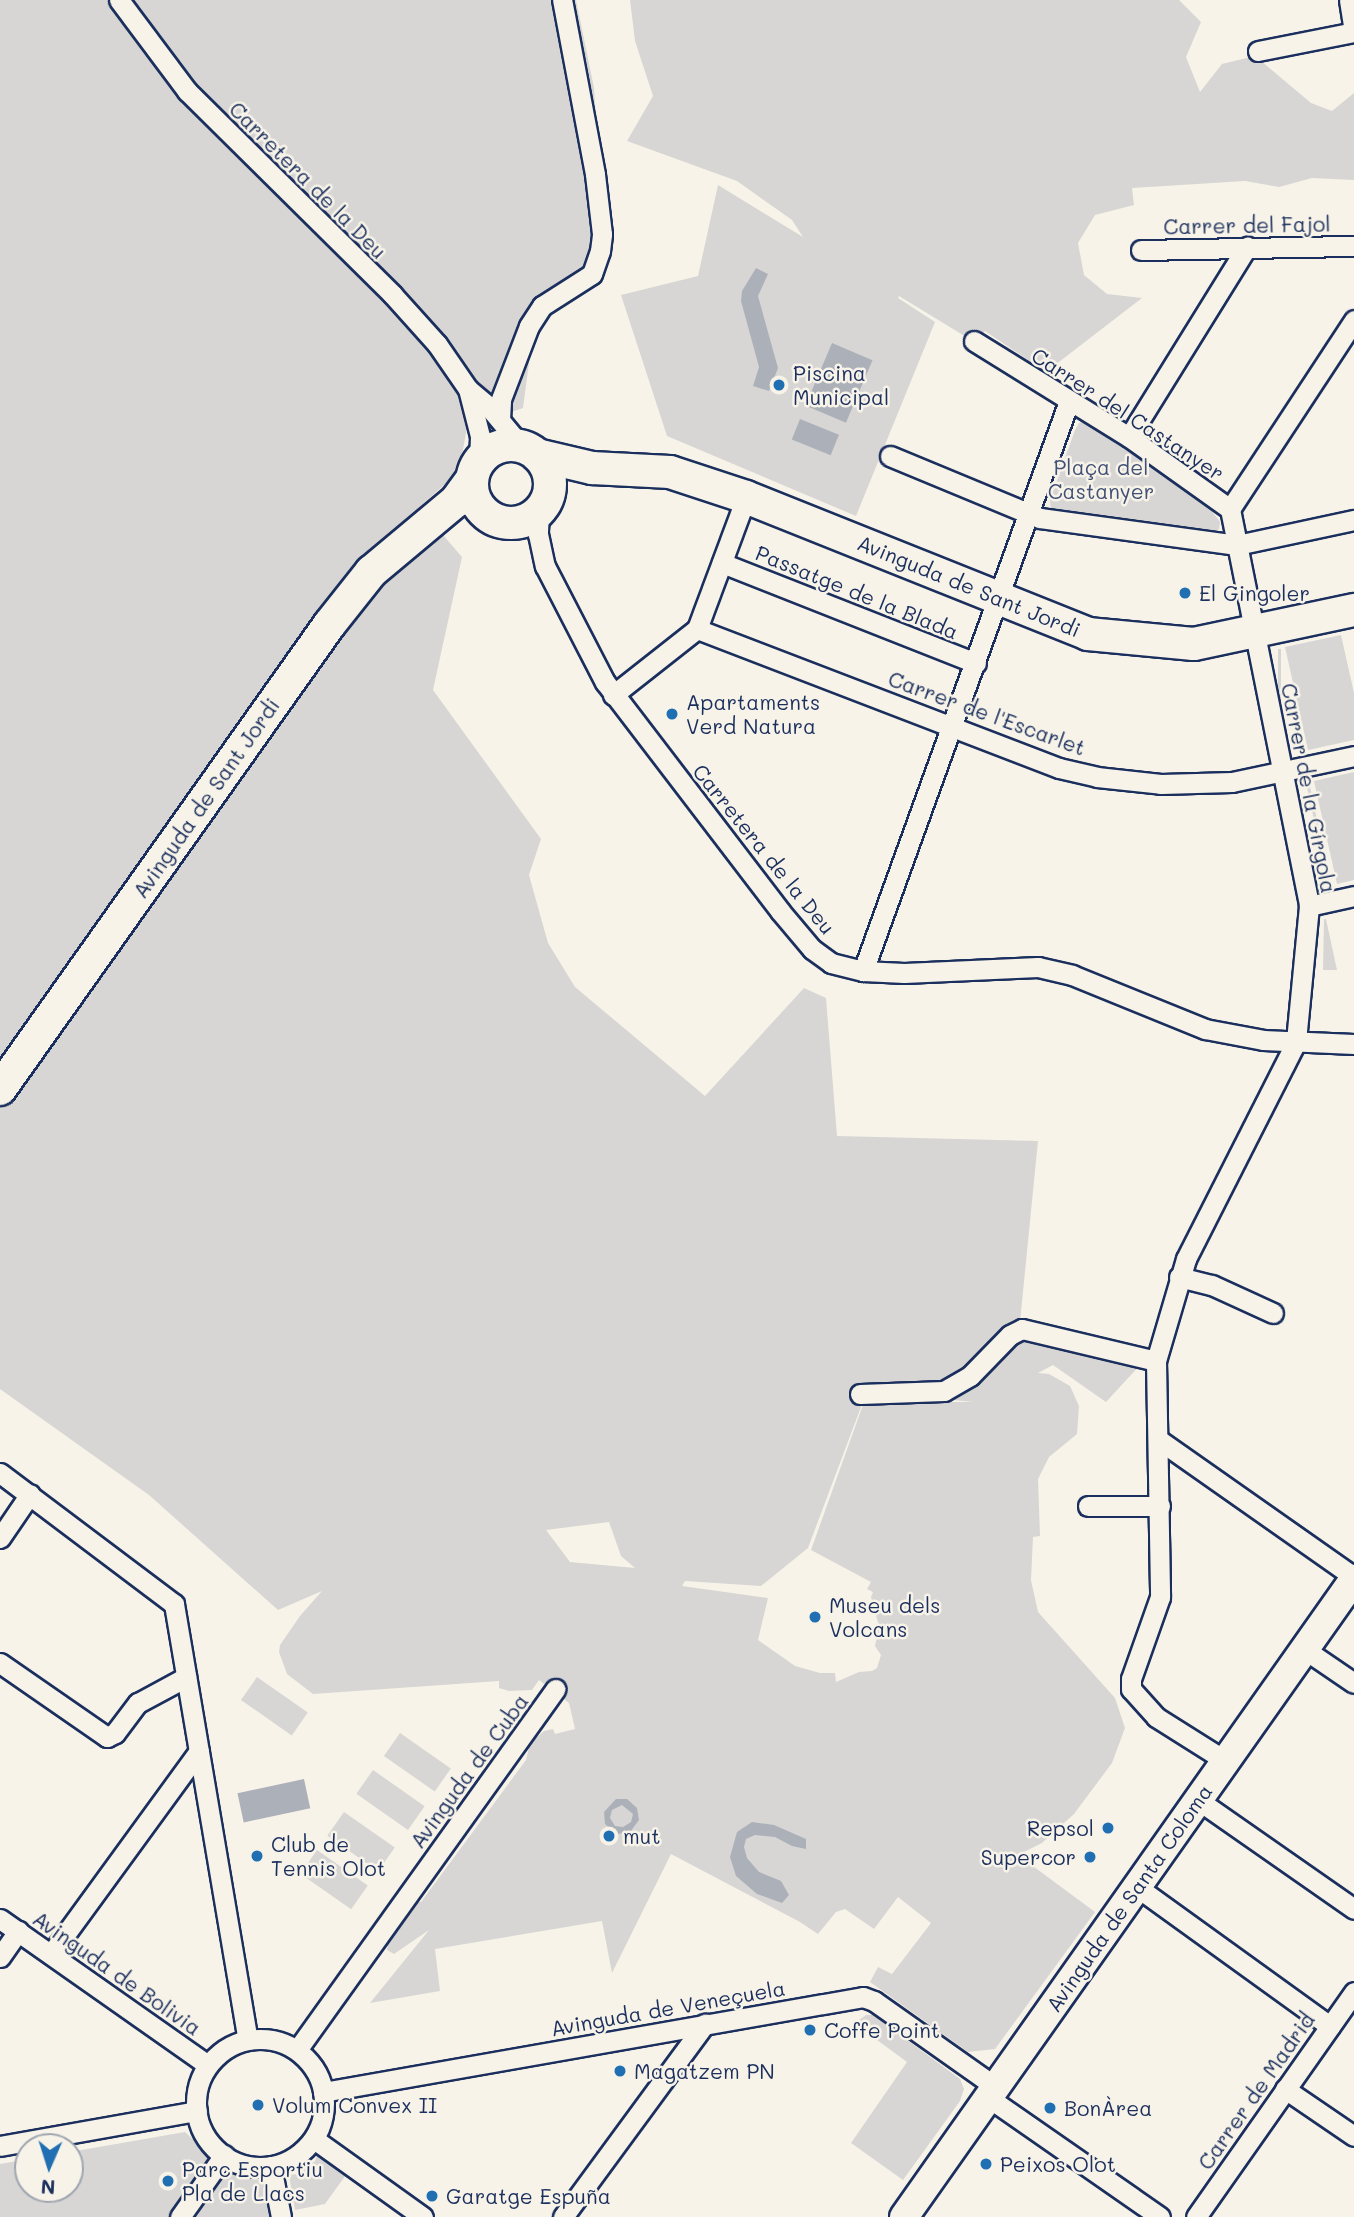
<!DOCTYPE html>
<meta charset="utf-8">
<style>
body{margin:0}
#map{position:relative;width:1354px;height:2217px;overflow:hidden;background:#f7f3e8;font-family:Mali,sans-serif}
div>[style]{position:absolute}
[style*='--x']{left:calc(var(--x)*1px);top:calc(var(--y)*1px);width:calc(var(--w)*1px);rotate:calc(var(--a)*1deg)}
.green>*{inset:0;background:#d7d6d4;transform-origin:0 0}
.water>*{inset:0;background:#acb0b9;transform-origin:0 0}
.roads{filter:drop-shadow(2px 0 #1b2f5e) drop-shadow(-2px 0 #1b2f5e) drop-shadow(0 2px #1b2f5e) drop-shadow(0 -2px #1b2f5e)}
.street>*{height:19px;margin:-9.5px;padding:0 9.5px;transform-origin:9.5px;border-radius:9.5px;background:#f7f3e8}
.street>.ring{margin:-9.5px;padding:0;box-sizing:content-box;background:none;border:19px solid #f7f3e8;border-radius:50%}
.secondary>*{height:28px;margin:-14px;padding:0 14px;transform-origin:14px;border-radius:14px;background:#f7f3e8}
.primary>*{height:32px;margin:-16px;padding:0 16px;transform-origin:16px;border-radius:16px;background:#f7f3e8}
.primary>.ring{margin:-16px;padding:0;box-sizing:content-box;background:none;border:32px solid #f7f3e8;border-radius:50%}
.dots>*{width:19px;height:19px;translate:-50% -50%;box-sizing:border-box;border:4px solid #f7f3e8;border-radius:50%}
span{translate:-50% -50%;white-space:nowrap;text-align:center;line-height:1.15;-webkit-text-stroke:5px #f7f3e8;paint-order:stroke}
.street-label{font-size:21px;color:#1b2f5e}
.poi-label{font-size:21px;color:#1b2f5e}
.left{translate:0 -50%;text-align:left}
.right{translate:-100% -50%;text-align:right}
.park-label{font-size:21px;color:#415076}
.north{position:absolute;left:14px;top:2133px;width:70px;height:70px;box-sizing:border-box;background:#f7f3e8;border:2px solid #9fa5b1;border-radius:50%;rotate:183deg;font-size:19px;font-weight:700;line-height:28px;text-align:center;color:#1b2f5e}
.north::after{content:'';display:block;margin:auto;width:24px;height:32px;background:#1f6fb2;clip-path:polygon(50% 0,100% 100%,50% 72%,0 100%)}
</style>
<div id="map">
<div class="green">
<i style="clip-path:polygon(evenodd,0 0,576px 0,594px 88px,605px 259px,534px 325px,523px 408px,467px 427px,459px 472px,419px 507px,462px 557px,433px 690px,541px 839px,529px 875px,548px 943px,575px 987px,705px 1096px,804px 988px,826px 998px,837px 1136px,1038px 1141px,1020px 1322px,1142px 1363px,1106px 1402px,1053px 1365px,1038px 1373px,1049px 1374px,1070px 1386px,1079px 1406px,1077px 1434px,1049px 1457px,1038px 1479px,1040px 1536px,1033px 1537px,1031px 1580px,1038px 1612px,1115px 1698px,1125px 1728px,1112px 1763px,1074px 1814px,1042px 1843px,1018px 1855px,1095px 1912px,995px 2049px,968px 2052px,870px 1982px,878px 1967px,892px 1974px,931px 1923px,898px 1897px,874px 1929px,845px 1909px,836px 1912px,818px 1934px,800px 1922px,671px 1854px,612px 1973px,602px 1921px,435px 1949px,440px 1991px,370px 2003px,429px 1930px,394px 1954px,387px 1950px,389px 1941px,416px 1902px,421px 1902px,526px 1760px,530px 1744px,544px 1731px,553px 1729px,555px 1734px,575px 1729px,569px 1703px,539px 1680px,532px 1690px,509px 1691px,499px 1688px,499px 1681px,313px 1694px,287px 1674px,279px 1652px,280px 1645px,300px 1616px,322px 1591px,278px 1610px,149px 1495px,0 1389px,0 0,867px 1391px,973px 1402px,864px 1402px,811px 1550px,871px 1582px,867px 1589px,873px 1592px,871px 1597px,879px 1626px,875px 1646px,881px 1655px,877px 1668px,872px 1671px,859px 1672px,836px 1682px,835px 1673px,820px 1673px,795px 1666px,758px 1640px,768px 1598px,682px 1586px,685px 1581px,761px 1586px,808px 1548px,867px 1391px,0 0,609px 1522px,621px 1556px,635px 1568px,570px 1562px,546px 1530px,609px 1522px)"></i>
<i style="clip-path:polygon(630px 0,1179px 0,1201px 22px,1186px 57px,1200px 92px,1222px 64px,1255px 56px,1311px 103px,1332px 111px,1354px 93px,1354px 180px,1312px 178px,1279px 187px,1245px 181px,1132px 188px,1134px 205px,1095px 215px,1078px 243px,1084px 275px,1107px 294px,1142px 298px,1046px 372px,985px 331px,976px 343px,899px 296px,898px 298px,935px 322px,856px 516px,667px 436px,621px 295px,698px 276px,718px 185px,803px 237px,792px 220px,737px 181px,627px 141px,653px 96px,635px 41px)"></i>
<i style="clip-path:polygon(1086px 421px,1211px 510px,1220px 522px,1219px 529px,1213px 535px,1051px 511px,1050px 500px,1075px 430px,1079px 423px)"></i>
<i style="clip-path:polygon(1341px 635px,1354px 693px,1354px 740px,1308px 750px,1285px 647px)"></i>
<i style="left:1278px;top:649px;width:3px;height:105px"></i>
<i style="clip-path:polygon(1354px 772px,1354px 880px,1337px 884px,1314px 781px)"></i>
<i style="left:1309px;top:782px;width:105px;height:3px;rotate:78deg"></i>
<i style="clip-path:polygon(1324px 919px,1326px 919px,1337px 970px,1323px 970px)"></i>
<i style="left:257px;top:1677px;width:62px;height:28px;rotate:35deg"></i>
<i style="left:400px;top:1733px;width:62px;height:28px;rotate:35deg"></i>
<i style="left:373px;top:1770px;width:63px;height:29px;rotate:35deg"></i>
<i style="left:344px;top:1812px;width:62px;height:29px;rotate:35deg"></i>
<i style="left:317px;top:1850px;width:62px;height:29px;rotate:35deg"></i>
<i style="clip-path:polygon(866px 2015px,873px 2015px,960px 2079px,964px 2089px,960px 2101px,903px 2180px,851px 2143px,907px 2062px,858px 2026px,859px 2020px)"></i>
<i style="clip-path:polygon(185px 2132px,213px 2157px,245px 2170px,265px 2173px,273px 2217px,0 2217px,0 2164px,28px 2159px,28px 2189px,70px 2189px,70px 2152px)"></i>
<i style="clip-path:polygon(318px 2153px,348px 2172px,325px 2204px,295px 2210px,289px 2175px,297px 2174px,315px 2161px)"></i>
</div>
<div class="water">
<i style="clip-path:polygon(756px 268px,768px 274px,758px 296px,778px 368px,769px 391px,753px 386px,759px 367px,741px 301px,742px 291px)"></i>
<i style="left:832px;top:343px;width:44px;height:68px;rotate:23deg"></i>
<i style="left:800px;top:419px;width:42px;height:22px;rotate:22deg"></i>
<i style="left:304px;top:1779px;width:30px;height:68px;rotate:78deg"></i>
<i style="clip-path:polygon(evenodd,616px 1799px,627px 1799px,637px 1808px,639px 1820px,630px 1832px,617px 1834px,605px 1824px,604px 1812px,616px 1799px,622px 1805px,633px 1814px,631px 1822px,623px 1827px,615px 1826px,610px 1818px,612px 1810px,622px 1805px)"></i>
<i style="clip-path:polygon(752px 1822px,774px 1825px,806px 1839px,806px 1849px,792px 1846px,775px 1837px,755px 1835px,746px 1839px,744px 1847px,747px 1858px,759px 1872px,781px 1881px,789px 1895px,782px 1903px,757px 1894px,736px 1876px,730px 1857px,737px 1832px)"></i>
</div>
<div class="roads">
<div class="street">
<i style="--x:119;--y:0;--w:114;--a:53.2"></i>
<i style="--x:187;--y:91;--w:289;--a:44.7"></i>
<i style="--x:392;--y:294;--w:67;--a:48"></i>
<i style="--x:437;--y:344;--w:55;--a:55.4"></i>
<i style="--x:468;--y:389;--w:49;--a:75.7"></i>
<i style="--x:480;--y:436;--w:26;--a:92"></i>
<i style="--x:1349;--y:0;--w:30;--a:81"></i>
<i style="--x:1258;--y:51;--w:98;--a:-11.2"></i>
<i style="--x:1141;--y:250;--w:213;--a:-1.1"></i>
<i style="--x:974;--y:341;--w:182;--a:31.8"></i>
<i style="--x:1129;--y:437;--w:124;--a:35.5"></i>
<i style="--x:1230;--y:509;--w:405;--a:78.7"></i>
<i style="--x:1309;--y:906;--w:137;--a:95.5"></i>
<i style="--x:1296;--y:1042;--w:243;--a:116.9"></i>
<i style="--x:1186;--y:1259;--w:106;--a:106.4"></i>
<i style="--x:1156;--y:1361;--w:236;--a:89"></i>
<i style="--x:1160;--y:1597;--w:87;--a:109.5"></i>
<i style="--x:1131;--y:1679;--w:10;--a:90"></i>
<i style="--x:1131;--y:1689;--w:38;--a:48"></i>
<i style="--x:1156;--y:1717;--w:83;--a:32.2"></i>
<i style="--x:468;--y:389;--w:26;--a:40"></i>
<i style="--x:488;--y:406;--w:53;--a:50.3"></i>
<i style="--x:500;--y:420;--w:21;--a:-87"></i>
<i style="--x:501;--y:399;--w:78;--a:-69"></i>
<i style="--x:529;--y:326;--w:24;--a:-57"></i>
<i style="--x:542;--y:306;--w:59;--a:-32.6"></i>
<i style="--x:592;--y:274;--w:24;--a:-71"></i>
<i style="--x:600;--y:251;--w:17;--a:-83"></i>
<i style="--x:602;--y:234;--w:60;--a:-96.7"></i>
<i style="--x:595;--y:174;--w:177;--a:-100.7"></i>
<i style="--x:1129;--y:437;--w:224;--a:-58.2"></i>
<i style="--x:890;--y:456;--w:162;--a:22.5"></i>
<i style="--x:1040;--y:518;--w:199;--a:7.8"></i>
<i style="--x:1237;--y:545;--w:120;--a:-12.1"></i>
<i style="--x:1230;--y:509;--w:226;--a:-56.7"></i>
<i style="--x:539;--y:512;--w:22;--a:93"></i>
<i style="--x:538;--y:534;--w:33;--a:78"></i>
<i style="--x:545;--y:566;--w:131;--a:62.7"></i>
<i style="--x:605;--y:682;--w:288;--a:52.6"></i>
<i style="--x:780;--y:911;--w:50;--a:49.9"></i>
<i style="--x:812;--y:949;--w:24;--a:36"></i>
<i style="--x:831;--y:963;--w:33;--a:14"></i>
<i style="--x:863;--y:971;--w:41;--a:2.8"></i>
<i style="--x:904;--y:973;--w:134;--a:-2.6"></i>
<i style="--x:1038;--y:967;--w:35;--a:13"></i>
<i style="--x:1072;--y:975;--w:144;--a:22.1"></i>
<i style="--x:1205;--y:1029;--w:59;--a:10.7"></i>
<i style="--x:1263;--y:1040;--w:91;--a:2.5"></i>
<i style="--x:722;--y:563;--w:273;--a:21.5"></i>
<i style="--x:697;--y:629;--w:388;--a:21"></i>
<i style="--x:1059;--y:768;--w:39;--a:13"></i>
<i style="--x:1097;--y:777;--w:64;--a:6.2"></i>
<i style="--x:1161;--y:784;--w:71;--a:-1.6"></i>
<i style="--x:1232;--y:782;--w:125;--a:-12"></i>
<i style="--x:613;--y:695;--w:107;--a:-38.2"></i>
<i style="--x:697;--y:629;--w:141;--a:-69.6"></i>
<i style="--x:1309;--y:906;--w:46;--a:-12.5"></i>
<i style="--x:863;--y:971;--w:606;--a:-70.13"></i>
<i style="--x:1179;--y:1277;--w:34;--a:14"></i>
<i style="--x:1212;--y:1285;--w:67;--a:24.7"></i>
<i style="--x:860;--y:1394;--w:84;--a:-2"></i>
<i style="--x:944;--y:1391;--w:30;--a:-30"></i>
<i style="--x:970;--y:1376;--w:57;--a:-45.7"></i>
<i style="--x:1010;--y:1335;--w:13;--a:-27"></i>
<i style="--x:1022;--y:1329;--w:138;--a:13.4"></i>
<i style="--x:1159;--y:1440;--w:238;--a:35.1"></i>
<i style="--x:0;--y:1473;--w:218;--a:37"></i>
<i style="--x:174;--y:1604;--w:442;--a:80.4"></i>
<i style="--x:1088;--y:1506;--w:72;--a:0"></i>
<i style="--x:0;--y:1538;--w:53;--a:-55.7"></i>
<i style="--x:1304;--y:1649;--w:60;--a:34.2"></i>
<i style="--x:0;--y:1663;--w:130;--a:34.7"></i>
<i style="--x:107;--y:1737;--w:9;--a:-27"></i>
<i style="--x:115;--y:1733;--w:38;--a:-53"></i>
<i style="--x:138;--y:1703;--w:55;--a:-28.4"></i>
<i style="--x:1198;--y:1800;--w:190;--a:34.9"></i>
<i style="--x:1137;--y:1887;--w:238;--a:35.8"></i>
<i style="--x:0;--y:1919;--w:254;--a:35.1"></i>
<i style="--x:51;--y:1954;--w:251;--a:-53.9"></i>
<i style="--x:0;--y:1957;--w:32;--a:-55"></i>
<i class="ring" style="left:196px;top:2039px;width:109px;height:109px"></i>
<i style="--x:297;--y:2050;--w:444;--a:-54.4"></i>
<i style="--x:1285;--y:2089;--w:83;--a:34.3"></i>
<i style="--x:323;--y:2092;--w:548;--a:-9.98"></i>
<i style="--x:863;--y:1997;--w:12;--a:20"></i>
<i style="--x:874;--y:2001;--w:149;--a:35.2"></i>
<i style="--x:989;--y:2098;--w:208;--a:34.8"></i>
<i style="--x:314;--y:2139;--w:134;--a:35.6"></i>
<i style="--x:0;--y:2146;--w:200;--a:-10.1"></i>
<i style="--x:271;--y:2166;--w:52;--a:78.9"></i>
<i style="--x:180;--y:2217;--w:76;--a:-54.6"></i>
<i style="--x:563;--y:2217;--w:240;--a:-53.7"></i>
<i style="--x:1196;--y:2217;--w:275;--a:-54.9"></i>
</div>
<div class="secondary">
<i style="--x:904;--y:2217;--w:781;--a:-54.8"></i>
</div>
<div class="primary">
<i class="ring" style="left:472px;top:445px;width:46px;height:46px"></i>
<i style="--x:537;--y:455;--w:57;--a:13.3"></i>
<i style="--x:592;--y:468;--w:78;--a:2.9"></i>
<i style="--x:670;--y:472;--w:80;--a:18.2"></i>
<i style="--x:746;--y:497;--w:368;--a:21.8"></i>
<i style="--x:1088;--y:634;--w:106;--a:5.4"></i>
<i style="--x:1194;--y:644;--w:164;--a:-12"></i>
<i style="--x:0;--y:1089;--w:569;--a:-54.66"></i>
<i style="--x:329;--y:625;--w:68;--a:-51.6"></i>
<i style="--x:371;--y:572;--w:111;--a:-39.9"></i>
<i style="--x:456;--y:501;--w:27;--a:-54"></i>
</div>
</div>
<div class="dots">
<i style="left:779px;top:385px;background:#1f6fb2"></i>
<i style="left:1185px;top:593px;background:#1f6fb2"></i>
<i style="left:672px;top:714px;background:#1f6fb2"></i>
<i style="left:815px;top:1617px;background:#1f6fb2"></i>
<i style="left:1108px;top:1828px;background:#1f6fb2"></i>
<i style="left:609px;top:1836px;background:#1f6fb2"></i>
<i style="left:257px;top:1856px;background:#1f6fb2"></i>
<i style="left:1090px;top:1857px;background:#1f6fb2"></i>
<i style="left:810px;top:2030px;background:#1f6fb2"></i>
<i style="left:620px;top:2071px;background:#1f6fb2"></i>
<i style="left:258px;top:2105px;background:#1f6fb2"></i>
<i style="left:1050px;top:2108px;background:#1f6fb2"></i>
<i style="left:986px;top:2164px;background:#1f6fb2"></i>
<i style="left:168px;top:2181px;background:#1f6fb2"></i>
<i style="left:432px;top:2196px;background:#1f6fb2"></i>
</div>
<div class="street-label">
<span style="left:308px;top:180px;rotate:45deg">Carretera de la Deu</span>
<span style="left:1247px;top:225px;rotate:-1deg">Carrer del Fajol</span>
<span style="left:1128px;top:414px;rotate:33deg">Carrer del Castanyer</span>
<span style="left:969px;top:586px;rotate:22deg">Avinguda de Sant Jordi</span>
<span style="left:857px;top:592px;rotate:22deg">Passatge de la Blada</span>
<span style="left:987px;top:713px;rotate:20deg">Carrer de l'Escarlet</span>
<span style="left:1309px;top:788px;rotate:79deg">Carrer de la Gírgola</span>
<span style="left:206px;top:798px;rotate:-55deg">Avinguda de Sant Jordi</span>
<span style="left:764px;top:849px;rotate:51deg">Carretera de la Deu</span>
<span style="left:469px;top:1771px;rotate:-54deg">Avinguda de Cuba</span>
<span style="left:1129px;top:1898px;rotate:-55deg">Avinguda de Santa Coloma</span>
<span style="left:117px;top:1973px;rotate:35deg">Avinguda de Bolivia</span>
<span style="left:668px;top:2008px;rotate:-10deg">Avinguda de Veneçuela</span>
<span style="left:1256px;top:2091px;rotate:-55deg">Carrer de Madrid</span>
</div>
<div class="poi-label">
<span class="left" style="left:793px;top:385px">Piscina<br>Municipal</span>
<span class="left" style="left:1199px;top:593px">El Gingoler</span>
<span class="left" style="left:686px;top:714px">Apartaments<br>Verd Natura</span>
<span class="left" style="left:829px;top:1617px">Museu dels<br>Volcans</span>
<span class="right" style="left:1094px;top:1828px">Repsol</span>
<span class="left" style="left:623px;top:1836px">mut</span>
<span class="left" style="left:271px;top:1856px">Club de<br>Tennis Olot</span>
<span class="right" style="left:1076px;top:1857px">Supercor</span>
<span class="left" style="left:824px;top:2030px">Coffe Point</span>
<span class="left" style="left:634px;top:2071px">Magatzem PN</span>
<span class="left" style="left:272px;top:2105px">Volum Convex II</span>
<span class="left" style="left:1064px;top:2108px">BonÀrea</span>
<span class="left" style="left:1000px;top:2164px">Peixos Olot</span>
<span class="left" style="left:182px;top:2181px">Parc Esportiu<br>Pla de Llacs</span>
<span class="left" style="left:446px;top:2196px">Garatge Espuña</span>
</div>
<div class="park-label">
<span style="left:1101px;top:479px">Plaça del<br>Castanyer</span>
</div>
<div class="north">N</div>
</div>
